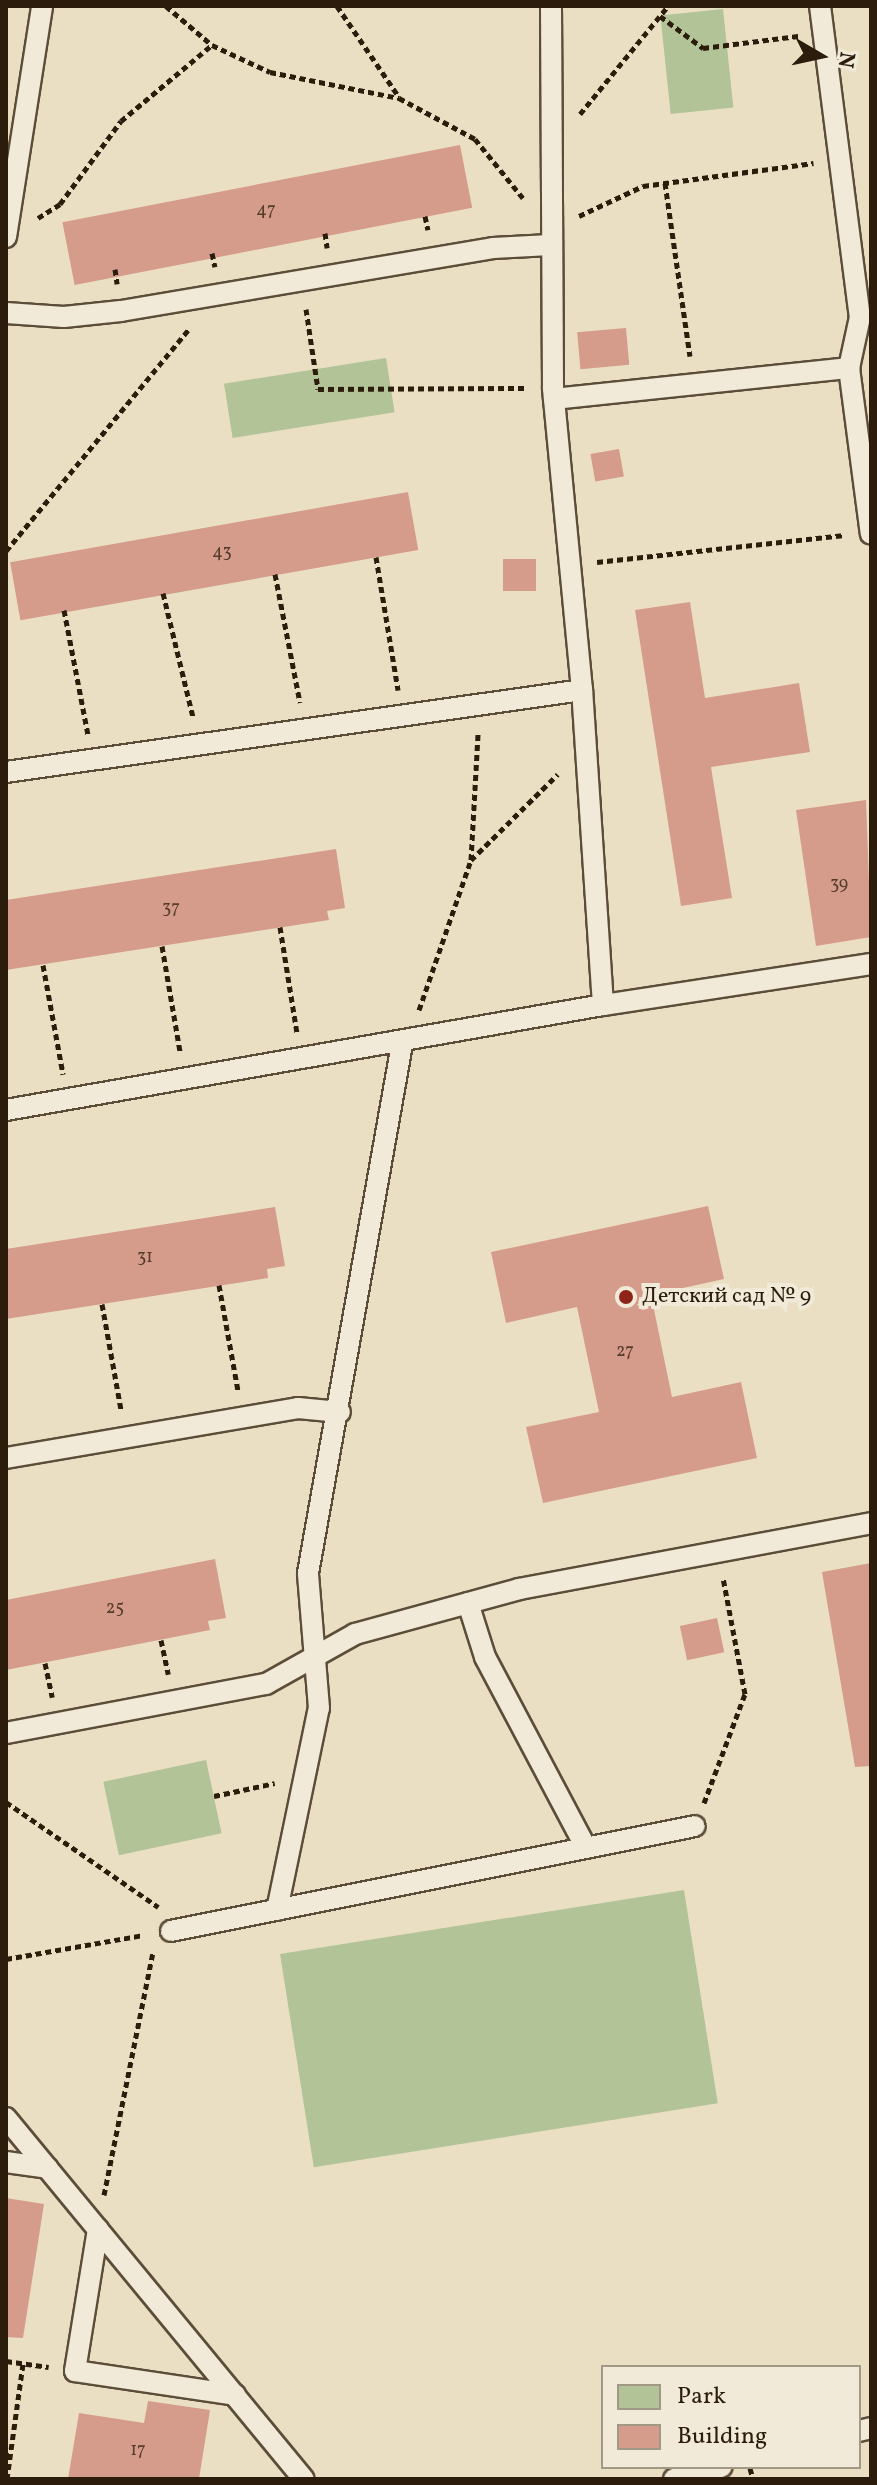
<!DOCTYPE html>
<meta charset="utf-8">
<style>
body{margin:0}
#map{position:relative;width:877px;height:2485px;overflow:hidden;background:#eadfc3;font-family:Vollkorn,serif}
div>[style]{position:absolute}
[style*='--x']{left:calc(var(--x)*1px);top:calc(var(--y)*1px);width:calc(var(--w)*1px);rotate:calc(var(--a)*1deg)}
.green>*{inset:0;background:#b2c397;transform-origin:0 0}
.building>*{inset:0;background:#d69c8b;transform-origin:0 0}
.path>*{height:5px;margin-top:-2.5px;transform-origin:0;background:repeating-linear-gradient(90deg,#2c1c0b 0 6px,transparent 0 10px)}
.roads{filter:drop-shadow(2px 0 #5c4d39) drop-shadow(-2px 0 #5c4d39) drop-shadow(0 2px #5c4d39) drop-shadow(0 -2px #5c4d39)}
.service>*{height:20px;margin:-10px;padding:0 10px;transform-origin:10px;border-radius:10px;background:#f1ead8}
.dots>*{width:22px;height:22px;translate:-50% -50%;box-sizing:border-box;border:4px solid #f1ead8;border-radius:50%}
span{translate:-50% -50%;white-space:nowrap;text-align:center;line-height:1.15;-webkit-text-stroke:8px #f1ead8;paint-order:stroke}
.number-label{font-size:18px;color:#563c2b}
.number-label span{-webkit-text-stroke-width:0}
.poi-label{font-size:22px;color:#2c1c0b}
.left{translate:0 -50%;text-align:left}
.frame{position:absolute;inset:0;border:8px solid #2c1c0b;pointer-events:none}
.legend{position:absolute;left:601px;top:2365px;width:260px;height:104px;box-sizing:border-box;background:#f1ead8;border:2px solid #a29886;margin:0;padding:10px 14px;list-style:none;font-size:24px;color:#2c1c0b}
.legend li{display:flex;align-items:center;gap:16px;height:40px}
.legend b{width:40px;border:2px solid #a29886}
.north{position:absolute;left:781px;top:16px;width:80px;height:80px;-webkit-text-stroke:6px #f1ead8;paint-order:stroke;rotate:99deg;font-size:22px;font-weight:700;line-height:32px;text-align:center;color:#2c1c0b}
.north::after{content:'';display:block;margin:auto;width:28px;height:36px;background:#2c1c0b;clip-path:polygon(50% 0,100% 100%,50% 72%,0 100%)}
</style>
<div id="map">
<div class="green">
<i style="left:723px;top:9px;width:99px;height:63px;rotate:84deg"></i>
<i style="left:386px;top:358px;width:55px;height:164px;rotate:81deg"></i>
<i style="left:206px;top:1760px;width:75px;height:105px;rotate:78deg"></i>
<i style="left:684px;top:1890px;width:216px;height:409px;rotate:81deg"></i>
</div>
<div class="building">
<i style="left:460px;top:145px;width:64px;height:405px;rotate:79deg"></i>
<i style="left:626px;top:328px;width:37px;height:49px;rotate:85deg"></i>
<i style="left:619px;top:449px;width:28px;height:29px;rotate:80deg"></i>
<i style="left:408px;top:492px;width:59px;height:404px;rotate:80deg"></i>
<i style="left:503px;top:559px;width:33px;height:32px"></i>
<i style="clip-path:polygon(690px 602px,705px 698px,799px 683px,810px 752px,711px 767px,732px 898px,681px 906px,635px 610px)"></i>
<i style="clip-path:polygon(866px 800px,871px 937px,816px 946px,796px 810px)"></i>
<i style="clip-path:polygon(336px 849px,345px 908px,327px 911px,329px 920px,6px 970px,6px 900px)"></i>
<i style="clip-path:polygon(708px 1206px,724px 1279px,651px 1295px,672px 1397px,741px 1382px,757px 1458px,543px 1503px,526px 1427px,599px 1412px,577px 1307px,506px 1323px,491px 1252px)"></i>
<i style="clip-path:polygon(275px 1207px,285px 1266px,267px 1269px,268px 1278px,6px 1319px,6px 1249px)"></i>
<i style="clip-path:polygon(215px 1559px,226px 1618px,208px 1621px,210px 1630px,6px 1670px,6px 1600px)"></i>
<i style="clip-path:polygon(871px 1563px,871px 1766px,855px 1767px,822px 1572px)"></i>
<i style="left:717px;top:1618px;width:35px;height:38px;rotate:78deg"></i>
<i style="clip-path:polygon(6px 2198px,44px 2204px,23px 2338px,6px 2337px)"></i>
<i style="clip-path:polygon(148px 2401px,210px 2410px,199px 2479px,68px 2479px,79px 2413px,144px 2423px)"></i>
</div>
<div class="path">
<i style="--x:166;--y:6;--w:60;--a:40.3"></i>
<i style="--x:212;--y:45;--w:64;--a:25"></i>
<i style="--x:270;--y:72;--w:132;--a:11.4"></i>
<i style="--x:399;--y:98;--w:86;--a:28.3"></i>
<i style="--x:475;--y:139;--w:76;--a:50.9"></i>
<i style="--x:337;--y:6;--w:110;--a:55.7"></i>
<i style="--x:660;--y:16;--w:54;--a:36.7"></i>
<i style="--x:703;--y:48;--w:96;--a:-7.2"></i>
<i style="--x:580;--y:114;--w:139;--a:-50.8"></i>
<i style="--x:665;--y:183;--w:175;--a:81.8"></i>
<i style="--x:425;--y:216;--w:14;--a:78"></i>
<i style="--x:579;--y:216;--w:71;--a:-25.1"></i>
<i style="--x:643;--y:186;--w:172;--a:-7.7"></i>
<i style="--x:38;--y:218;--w:26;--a:-32"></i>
<i style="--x:60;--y:204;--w:103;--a:-53.7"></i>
<i style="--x:121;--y:121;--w:119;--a:-39.9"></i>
<i style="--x:325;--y:233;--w:15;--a:82"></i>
<i style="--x:212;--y:253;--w:14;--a:78"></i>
<i style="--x:115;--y:269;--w:15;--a:82"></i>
<i style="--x:306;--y:309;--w:81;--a:81.5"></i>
<i style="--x:318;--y:389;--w:209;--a:-0.3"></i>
<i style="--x:6;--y:551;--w:288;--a:-50.5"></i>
<i style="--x:376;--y:557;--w:135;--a:80.6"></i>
<i style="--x:597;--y:562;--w:249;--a:-6.2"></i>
<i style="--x:275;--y:574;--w:131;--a:79"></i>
<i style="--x:163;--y:593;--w:128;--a:76.4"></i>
<i style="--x:64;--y:610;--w:127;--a:79.1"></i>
<i style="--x:471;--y:860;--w:122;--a:-44.7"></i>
<i style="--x:280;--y:927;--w:107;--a:80.9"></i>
<i style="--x:162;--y:946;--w:107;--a:80.3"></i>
<i style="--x:43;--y:965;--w:111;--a:79.6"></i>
<i style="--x:419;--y:1010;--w:159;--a:-70.9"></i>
<i style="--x:471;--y:860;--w:127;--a:-86.8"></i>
<i style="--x:219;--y:1285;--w:108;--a:79.8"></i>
<i style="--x:102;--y:1304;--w:108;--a:79.8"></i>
<i style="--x:161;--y:1640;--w:35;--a:78"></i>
<i style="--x:45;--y:1663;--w:35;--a:78"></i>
<i style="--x:214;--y:1796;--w:62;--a:-12"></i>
<i style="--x:6;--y:1802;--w:185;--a:34.6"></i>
<i style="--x:704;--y:1803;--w:116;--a:-69.4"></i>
<i style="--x:745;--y:1694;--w:118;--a:-100.7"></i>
<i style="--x:6;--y:1959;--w:139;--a:-9.9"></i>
<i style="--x:104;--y:2195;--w:247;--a:-78.6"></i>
<i style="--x:6;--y:2361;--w:43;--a:7.9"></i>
<i style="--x:750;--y:2468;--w:11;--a:75"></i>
<i style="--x:7;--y:2479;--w:117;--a:-82.1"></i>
</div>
<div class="roads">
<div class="service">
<i style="--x:820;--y:6;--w:314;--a:82.7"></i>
<i style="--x:860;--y:317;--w:52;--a:102.2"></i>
<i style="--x:849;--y:368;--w:167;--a:82.5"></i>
<i style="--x:6;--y:237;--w:234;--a:-81.1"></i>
<i style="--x:6;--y:313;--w:58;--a:3.9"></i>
<i style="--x:64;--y:317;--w:57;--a:-6"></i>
<i style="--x:121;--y:311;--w:377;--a:-9.6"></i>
<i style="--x:493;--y:248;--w:57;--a:-3"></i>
<i style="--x:554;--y:399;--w:297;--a:-6"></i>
<i style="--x:6;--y:772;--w:582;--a:-8.1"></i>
<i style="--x:603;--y:1005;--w:271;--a:-8.7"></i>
<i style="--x:6;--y:1110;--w:606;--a:-9.98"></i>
<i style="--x:603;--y:1005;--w:316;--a:-93.8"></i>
<i style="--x:582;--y:690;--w:303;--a:-95.5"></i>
<i style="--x:553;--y:388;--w:382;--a:-90.3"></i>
<i style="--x:6;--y:1458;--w:296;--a:-9.7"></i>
<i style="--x:298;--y:1408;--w:42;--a:5.4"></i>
<i style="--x:468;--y:1603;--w:57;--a:72.5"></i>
<i style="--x:485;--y:1657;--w:216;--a:62.1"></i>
<i style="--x:6;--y:1733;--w:265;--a:-10.7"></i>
<i style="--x:266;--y:1684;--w:102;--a:-29.3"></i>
<i style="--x:355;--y:1634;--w:170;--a:-15.3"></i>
<i style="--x:519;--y:1589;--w:358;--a:-10.6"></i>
<i style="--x:277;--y:1910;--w:206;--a:-78.3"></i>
<i style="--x:319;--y:1708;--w:135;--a:-94.7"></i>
<i style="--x:308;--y:1573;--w:537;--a:-79.92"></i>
<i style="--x:171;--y:1931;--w:534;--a:-11.33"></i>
<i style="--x:6;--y:2118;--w:468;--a:50.5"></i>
<i style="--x:6;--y:2162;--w:42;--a:8.1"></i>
<i style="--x:98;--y:2229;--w:144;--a:99.2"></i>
<i style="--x:75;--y:2371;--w:162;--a:8.5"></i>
<i style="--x:859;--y:2431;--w:12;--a:-14"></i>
<i style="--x:674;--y:2479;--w:49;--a:-14.3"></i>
</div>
</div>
<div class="dots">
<i style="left:626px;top:1297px;background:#8f2418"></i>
</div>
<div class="number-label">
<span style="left:266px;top:211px">47</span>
<span style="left:222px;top:553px">43</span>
<span style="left:839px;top:885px">39</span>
<span style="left:171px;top:909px">37</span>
<span style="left:145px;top:1258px">31</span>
<span style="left:625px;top:1352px">27</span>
<span style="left:115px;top:1609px">25</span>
<span style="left:138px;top:2451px">17</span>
</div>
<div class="poi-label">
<span class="left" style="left:642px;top:1297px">Детский сад № 9</span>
</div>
<div class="frame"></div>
<ul class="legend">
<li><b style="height:22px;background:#b2c397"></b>Park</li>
<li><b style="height:22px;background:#d69c8b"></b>Building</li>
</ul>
<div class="north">N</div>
</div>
